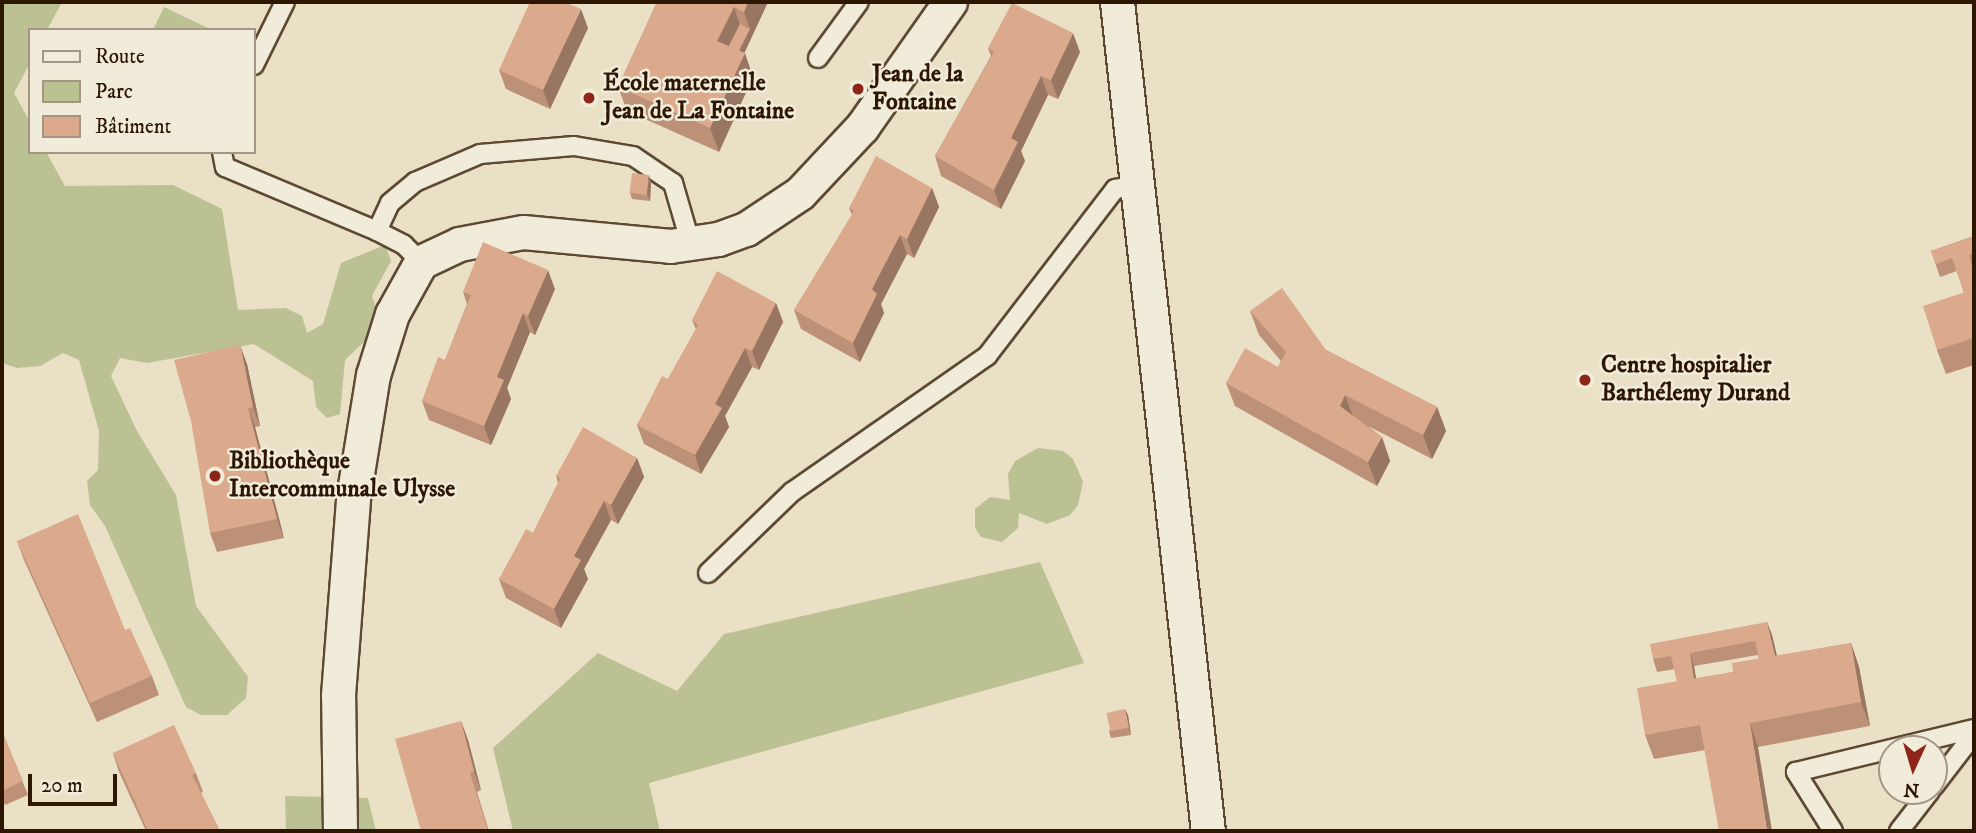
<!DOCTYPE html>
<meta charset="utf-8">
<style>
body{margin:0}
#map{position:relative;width:1976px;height:833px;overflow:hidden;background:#eae0c6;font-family:"IM FELL DW Pica",serif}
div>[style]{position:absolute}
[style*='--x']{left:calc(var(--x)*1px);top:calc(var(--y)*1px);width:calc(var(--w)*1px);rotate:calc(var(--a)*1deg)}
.green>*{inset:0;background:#bbc192}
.roads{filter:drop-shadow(2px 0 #5d4933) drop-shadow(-2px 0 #5d4933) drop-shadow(0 2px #5d4933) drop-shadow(0 -2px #5d4933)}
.service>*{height:18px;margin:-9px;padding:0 9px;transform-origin:9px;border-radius:9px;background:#f1ebda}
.minor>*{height:33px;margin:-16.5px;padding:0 16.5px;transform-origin:16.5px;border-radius:16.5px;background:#f1ebda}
.wall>*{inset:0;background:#bc9178}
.shaded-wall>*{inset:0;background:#997661}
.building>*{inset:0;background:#dba98b;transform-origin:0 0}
.dots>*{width:19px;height:19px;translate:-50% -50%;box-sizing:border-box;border:4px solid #f1ebda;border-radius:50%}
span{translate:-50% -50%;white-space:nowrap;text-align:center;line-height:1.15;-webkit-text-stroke:5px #f1ebda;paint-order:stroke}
.poi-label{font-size:24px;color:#2e1702;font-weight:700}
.left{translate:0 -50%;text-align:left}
.frame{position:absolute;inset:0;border:4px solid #2e1702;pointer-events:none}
.legend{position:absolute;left:28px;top:28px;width:228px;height:126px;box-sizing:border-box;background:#f1ebda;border:2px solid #a39684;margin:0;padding:9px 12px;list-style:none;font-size:21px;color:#2e1702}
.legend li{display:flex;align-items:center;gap:14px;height:35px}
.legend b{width:35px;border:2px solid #a39684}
.north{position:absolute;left:1878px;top:735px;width:70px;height:70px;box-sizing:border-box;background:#f1ebda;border:2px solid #a39684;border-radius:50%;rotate:184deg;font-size:19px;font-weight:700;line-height:28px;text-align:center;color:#2e1702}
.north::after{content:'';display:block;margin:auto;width:24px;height:32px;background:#8f2418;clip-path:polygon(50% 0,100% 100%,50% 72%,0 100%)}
.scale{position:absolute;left:28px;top:774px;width:89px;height:32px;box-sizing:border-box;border:4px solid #2e1702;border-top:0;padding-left:9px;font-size:21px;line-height:24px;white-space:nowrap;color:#2e1702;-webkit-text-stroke:5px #f1ebda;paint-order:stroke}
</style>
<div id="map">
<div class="green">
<i style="clip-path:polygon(2px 2px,62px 2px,47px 30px,30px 30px,30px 63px,14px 93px,30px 122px,30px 152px,46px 152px,65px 186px,173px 185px,222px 209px,238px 310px,286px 308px,302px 316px,307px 333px,323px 324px,341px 263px,385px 245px,391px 261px,372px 296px,378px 314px,365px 341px,345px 360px,340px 414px,327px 418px,316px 407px,313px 381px,254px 344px,147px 363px,120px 358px,111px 376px,137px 431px,176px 495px,196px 606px,248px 677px,246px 698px,227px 715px,201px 715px,186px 707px,105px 526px,90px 505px,87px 481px,98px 470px,99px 431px,79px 360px,63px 353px,40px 366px,17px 368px,2px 363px)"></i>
<i style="clip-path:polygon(164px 7px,212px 30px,153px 30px)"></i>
<i style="clip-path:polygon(1038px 448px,1063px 451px,1073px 459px,1083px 482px,1078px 505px,1070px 515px,1047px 524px,1019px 513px,1018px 528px,1002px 542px,981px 537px,975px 528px,975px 509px,990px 497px,1010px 500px,1008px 474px,1015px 461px)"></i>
<i style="clip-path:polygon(1040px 562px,1084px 663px,649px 783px,660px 831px,513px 831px,493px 748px,598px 653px,677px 691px,724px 634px)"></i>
<i style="clip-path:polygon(285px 796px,368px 798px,376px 831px,286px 831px)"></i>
</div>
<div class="roads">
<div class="service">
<i style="--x:818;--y:58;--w:69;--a:-53.8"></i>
<i style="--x:254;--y:65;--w:70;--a:-63.8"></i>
<i style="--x:222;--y:152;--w:15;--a:79"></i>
<i style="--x:225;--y:167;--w:165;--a:22.8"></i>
<i style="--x:377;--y:231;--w:30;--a:27"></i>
<i style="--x:404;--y:245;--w:24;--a:45"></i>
<i style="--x:377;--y:231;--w:31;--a:-65"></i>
<i style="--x:390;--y:203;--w:33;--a:-40"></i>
<i style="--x:415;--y:182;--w:71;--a:-23.3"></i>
<i style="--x:480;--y:154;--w:94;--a:-4.9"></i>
<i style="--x:574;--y:146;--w:60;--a:9.6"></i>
<i style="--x:633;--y:156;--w:48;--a:34"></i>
<i style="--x:673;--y:183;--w:65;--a:73.8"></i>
<i style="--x:708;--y:573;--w:117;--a:-44"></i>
<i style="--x:792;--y:492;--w:238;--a:-34.9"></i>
<i style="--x:987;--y:356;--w:210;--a:-52.5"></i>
<i style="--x:1115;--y:189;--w:20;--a:-9"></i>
<i style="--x:1934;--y:786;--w:66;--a:-52.4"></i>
<i style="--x:1833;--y:831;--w:70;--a:-122.1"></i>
<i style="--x:1796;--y:772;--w:183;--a:-13.6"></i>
<i style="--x:1899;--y:831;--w:51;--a:-52.2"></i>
</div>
<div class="minor">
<i style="--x:1117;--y:2;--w:834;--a:83.74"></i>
<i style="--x:340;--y:831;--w:136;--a:-90.8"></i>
<i style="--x:338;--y:695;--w:198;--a:-85.6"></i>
<i style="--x:353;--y:498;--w:125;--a:-80.8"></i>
<i style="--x:373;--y:375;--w:64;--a:-72.7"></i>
<i style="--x:392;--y:314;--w:60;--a:-60.9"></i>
<i style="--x:421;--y:262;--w:42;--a:-25.3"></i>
<i style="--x:459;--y:244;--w:65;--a:-10.6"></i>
<i style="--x:523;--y:232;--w:148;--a:5.4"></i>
<i style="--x:670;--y:246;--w:49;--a:-8.3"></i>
<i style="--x:718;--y:239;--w:30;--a:-20"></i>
<i style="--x:746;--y:229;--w:65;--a:-33.7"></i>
<i style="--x:800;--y:193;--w:91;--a:-46.8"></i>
<i style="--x:862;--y:127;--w:153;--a:-54.9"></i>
</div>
</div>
<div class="wall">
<i style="clip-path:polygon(657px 2px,768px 2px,744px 53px,753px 77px,719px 152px,627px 111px,618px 87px)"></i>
<i style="clip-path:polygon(588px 28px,550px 109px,506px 89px,499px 70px)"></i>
<i style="clip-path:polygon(988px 48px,1080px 52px,1058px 99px,1048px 95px,1021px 151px,1025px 161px,1001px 209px,941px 176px,935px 156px,991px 56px)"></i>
<i style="clip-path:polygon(651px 182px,650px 201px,632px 199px,630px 193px)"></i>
<i style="clip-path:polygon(932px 188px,939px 207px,914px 258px,907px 254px,881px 304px,884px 313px,860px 362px,801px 329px,794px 310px,852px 215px,849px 208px)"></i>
<i style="clip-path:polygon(1974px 236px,1974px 365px,1946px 374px,1937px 350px,1964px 293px,1957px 271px,1940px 277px,1931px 251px)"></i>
<i style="clip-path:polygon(555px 289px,535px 335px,530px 332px,507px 388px,511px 399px,491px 445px,429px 420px,422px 401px,445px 360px,467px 304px,463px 292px)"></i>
<i style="clip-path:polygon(776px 303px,783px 322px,759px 370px,752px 367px,725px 416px,729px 427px,701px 474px,644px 444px,637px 425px,668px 379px,696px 329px,692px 320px)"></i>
<i style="clip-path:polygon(1250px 311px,1437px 407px,1446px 431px,1432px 459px,1368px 426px,1382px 437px,1390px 461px,1377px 486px,1235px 406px,1226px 383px,1278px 367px,1281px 361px,1259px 335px)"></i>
<i style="clip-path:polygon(247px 364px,260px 426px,255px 427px,284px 538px,217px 552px,210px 533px)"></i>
<i style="clip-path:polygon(637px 458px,644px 477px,618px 524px,611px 520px,584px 569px,588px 579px,561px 628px,506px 598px,499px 579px,533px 533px,558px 483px,556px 476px)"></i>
<i style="clip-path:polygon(17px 541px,125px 630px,152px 676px,159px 695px,97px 722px,24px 560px)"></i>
<i style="clip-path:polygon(evenodd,1767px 622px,1772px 635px,1777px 656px,1851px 643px,1859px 667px,1870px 726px,1758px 747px,1705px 750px,1654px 759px,1645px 735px,1677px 682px,1675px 669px,1657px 672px,1653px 659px,1767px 622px,1758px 655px,1759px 659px,1733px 672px,1696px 679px,1694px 666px,1758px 655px)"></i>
<i style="clip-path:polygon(1125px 709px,1128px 715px,1131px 735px,1111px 738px,1109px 731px)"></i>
<i style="clip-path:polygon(461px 721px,468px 740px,481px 790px,477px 792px,489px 831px,421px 831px)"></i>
<i style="clip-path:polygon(2px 731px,28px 795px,5px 805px,2px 799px)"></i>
<i style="clip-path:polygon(113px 753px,196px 773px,203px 792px,201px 793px,220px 831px,146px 831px,119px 772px)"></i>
</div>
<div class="shaded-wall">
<i style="clip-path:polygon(748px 2px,768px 2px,737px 69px,734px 62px,750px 29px,744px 12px)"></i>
<i style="clip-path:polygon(734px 7px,742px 31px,728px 60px,717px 41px)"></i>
<i style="clip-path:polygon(581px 9px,588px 28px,550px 109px,543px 90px)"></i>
<i style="clip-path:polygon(1073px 33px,1080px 52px,1058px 99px,1051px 80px)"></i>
<i style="clip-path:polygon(745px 53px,753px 77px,719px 152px,710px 128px)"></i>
<i style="clip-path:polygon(1041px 76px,1048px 95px,1021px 151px,1025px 161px,1001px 209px,994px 190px,1011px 138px)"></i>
<i style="clip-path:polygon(649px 175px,651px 182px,650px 201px,647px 194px)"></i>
<i style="clip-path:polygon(932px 188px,939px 207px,914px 258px,907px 239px)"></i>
<i style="clip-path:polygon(900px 235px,907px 254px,881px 304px,884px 313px,860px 362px,853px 343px,872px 289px)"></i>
<i style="clip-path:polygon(548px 270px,555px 289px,535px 335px,528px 316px)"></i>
<i style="clip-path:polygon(776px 303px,783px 322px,759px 370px,752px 351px)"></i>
<i style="clip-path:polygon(523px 313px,530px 332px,507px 388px,511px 399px,491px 445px,484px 426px,497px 377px)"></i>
<i style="clip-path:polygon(240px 345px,247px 364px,260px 426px,253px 407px)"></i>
<i style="clip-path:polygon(745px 348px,752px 367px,725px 416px,729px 427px,701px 474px,695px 455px,715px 404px)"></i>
<i style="clip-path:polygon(1345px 395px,1354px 419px,1340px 406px)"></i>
<i style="clip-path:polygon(1437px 407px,1446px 431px,1432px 459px,1423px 435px)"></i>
<i style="clip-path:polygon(248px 408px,255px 427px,284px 538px,277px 519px)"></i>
<i style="clip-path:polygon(1382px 437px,1390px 461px,1377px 486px,1368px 462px)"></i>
<i style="clip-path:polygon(637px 458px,644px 477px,618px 524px,611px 505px)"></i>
<i style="clip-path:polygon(604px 501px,611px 520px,584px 569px,588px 579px,561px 628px,554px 609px,574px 556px)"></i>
<i style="clip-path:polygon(1767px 622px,1772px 635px,1782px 678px,1777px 664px)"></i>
<i style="clip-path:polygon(1851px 643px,1859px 667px,1870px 726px,1861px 702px)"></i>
<i style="clip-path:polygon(1690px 653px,1694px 666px,1699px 698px,1694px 685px)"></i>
<i style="clip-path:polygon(1125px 709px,1128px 715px,1131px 735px,1129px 728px)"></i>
<i style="clip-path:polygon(461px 721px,468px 740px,481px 790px,474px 771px)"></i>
<i style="clip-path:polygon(1750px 723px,1758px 747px,1772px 831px,1767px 831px)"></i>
</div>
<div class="building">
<i style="clip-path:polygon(530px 2px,564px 2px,581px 9px,543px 90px,499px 70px)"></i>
<i style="clip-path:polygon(657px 2px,748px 2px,744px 12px,734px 7px,717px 41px,745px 53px,710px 128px,618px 87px)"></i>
<i style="clip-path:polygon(1012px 3px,1073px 33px,1051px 80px,1041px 76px,1011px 138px,1018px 142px,994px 190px,935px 156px,994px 52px,988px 48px)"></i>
<i style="left:740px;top:24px;width:11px;height:25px;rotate:27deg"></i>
<i style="clip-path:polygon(876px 156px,932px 188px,907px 239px,900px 235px,872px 289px,877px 294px,853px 343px,794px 310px,854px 211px,849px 208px)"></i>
<i style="left:632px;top:173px;width:17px;height:20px;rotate:7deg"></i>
<i style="clip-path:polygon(1974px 236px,1974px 253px,1969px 255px,1974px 274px,1974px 289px,1964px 293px,1952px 258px,1936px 264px,1931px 251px)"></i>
<i style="clip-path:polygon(483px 242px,548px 270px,528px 316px,523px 313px,497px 377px,504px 380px,484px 426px,422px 401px,438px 357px,445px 360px,471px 295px,463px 292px)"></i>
<i style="clip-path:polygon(717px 271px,776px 303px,752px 351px,745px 348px,715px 404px,722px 408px,695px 455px,637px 425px,662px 376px,668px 379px,698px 325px,692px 320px)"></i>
<i style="clip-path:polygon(1282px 288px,1326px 350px,1437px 407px,1423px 435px,1345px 395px,1340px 406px,1382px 437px,1368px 462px,1226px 383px,1245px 348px,1278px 367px,1286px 352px,1250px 311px)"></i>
<i style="clip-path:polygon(1974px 289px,1974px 338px,1937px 350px,1923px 306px)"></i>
<i style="clip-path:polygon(240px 345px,253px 407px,248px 408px,277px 519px,210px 533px,191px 421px,174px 360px)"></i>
<i style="clip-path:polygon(583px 427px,637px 458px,611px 505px,604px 501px,574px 556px,581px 560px,554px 609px,499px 579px,526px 529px,533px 533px,560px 479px,556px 476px)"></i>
<i style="clip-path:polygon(78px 514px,125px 630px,130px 628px,152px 676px,90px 703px,17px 541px)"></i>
<i style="clip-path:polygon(1767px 622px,1775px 656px,1759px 659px,1755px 641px,1690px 653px,1694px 679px,1677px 682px,1671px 656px,1653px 659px,1650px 644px)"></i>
<i style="clip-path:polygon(1851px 643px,1861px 702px,1750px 723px,1767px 831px,1719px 831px,1700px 725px,1645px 735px,1637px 688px,1733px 672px,1732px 663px)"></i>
<i style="left:1125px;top:709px;width:19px;height:19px;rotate:78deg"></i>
<i style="clip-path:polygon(461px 721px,474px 771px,470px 773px,488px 831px,421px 831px,395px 739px)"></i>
<i style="clip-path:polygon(174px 725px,196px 773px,192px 775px,220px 831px,148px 831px,113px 753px)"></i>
<i style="clip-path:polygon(2px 731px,23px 781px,2px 791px)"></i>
</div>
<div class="dots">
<i style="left:858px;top:89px;background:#8f2418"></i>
<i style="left:589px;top:98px;background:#8f2418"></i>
<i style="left:1585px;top:380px;background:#8f2418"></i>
<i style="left:215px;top:476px;background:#8f2418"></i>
</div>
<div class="poi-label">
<span class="left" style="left:872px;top:89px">Jean de la<br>Fontaine</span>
<span class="left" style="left:603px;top:98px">École maternelle<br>Jean de La Fontaine</span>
<span class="left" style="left:1601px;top:380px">Centre hospitalier<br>Barthélemy Durand</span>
<span class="left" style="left:229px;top:476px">Bibliothèque<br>Intercommunale Ulysse</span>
</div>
<div class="frame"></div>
<ul class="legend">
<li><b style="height:9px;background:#f1ebda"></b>Route</li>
<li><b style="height:19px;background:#bbc192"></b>Parc</li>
<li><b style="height:19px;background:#dba98b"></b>Bâtiment</li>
</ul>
<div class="north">N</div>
<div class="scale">20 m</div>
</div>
